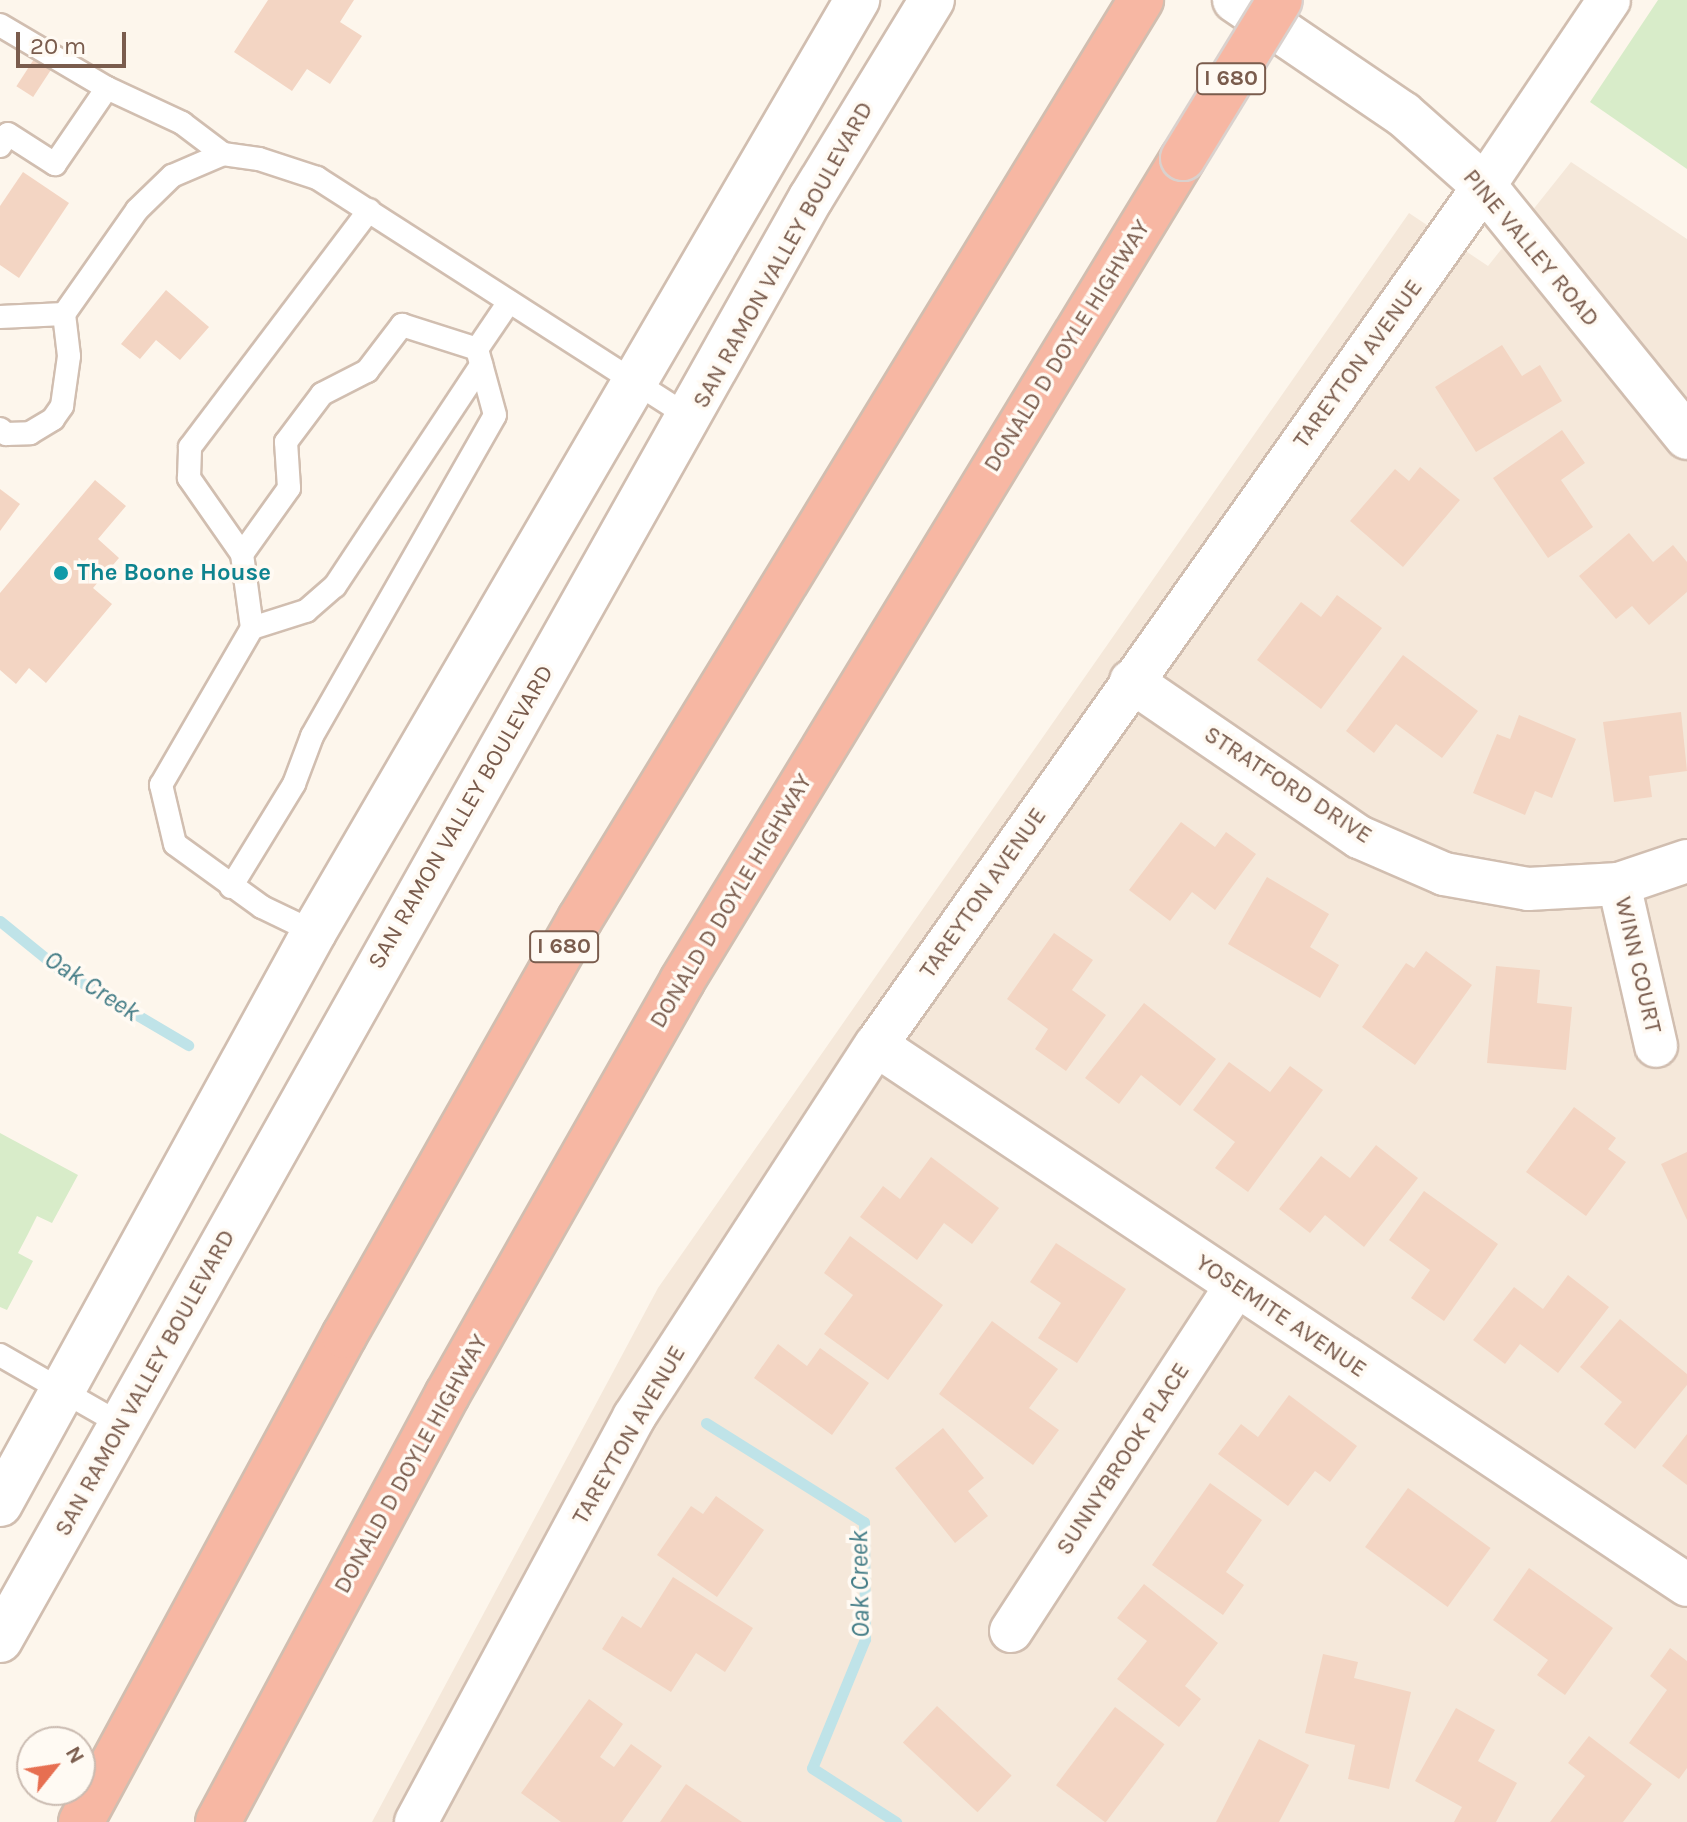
<!DOCTYPE html>
<style>
body{margin:0}
#map{position:relative;width:1687px;height:1822px;overflow:hidden;background:#fdf6ec;font-family:Karla,sans-serif}
div>[style]{position:absolute}
[style*='--x']{left:calc(var(--x)*1px);top:calc(var(--y)*1px);width:calc(var(--w)*1px);rotate:calc(var(--a)*1deg)}
.residential>*{inset:0;background:#f5e8da}
.green>*{inset:0;background:#d8ecc9}
.stream>*{height:11px;margin:-5.5px;padding:0 5.5px;transform-origin:5.5px;border-radius:5.5px;background:#bfe3e8}
.building>*{inset:0;background:#f3d5c3;transform-origin:0 0}
.roads{filter:drop-shadow(2px 0 #d1beb0) drop-shadow(-2px 0 #d1beb0) drop-shadow(0 2px #d1beb0) drop-shadow(0 -2px #d1beb0)}
.service>*{height:22px;margin:-11px;padding:0 11px;transform-origin:11px;border-radius:11px;background:#fff}
.minor>*{height:42px;margin:-21px;padding:0 21px;transform-origin:21px;border-radius:21px;background:#fff}
.tertiary>*{height:44px;margin:-22px;padding:0 22px;transform-origin:22px;border-radius:22px;background:#fff}
.secondary>*{height:44px;margin:-22px;padding:0 22px;transform-origin:22px;border-radius:22px;background:#fff}
.motorway>*{height:44px;margin:-22px;padding:0 22px;transform-origin:22px;border-radius:22px;background:#f7b7a3}
.bridges{filter:drop-shadow(2px 0 #dad1cd) drop-shadow(-2px 0 #dad1cd) drop-shadow(0 2px #dad1cd) drop-shadow(0 -2px #dad1cd)}
.motorway-bridge>*{height:44px;margin:-22px;padding:0 22px;transform-origin:22px;border-radius:22px;background:#f7b7a3}
.dots>*{width:22px;height:22px;translate:-50% -50%;box-sizing:border-box;border:4px solid #fffaf3;border-radius:50%}
span{translate:-50% -50%;white-space:nowrap;text-align:center;line-height:1.15;-webkit-text-stroke:7px #fffaf3;paint-order:stroke}
.shield-label span{padding:2px 6px;background:#fffaf3;border:2px solid;border-radius:6px;-webkit-text-stroke-width:0}
.shield-label{font-size:22px;color:#7a5c4d;font-weight:700}
.street-label{font-size:24px;color:#7a5c4d}
.culture-label{font-size:24px;color:#0d838f;font-weight:700}
.left{translate:0 -50%;text-align:left}
.water-label{font-size:26px;color:#437c86;font-style:italic}
.north{position:absolute;left:16px;top:1726px;width:80px;height:80px;box-sizing:border-box;background:#fffaf3;border:2px solid #cabbb1;border-radius:50%;rotate:60deg;font-size:22px;font-weight:700;line-height:32px;text-align:center;color:#7a5c4d}
.north::after{content:'';display:block;margin:auto;width:28px;height:36px;background:#e76f51;clip-path:polygon(50% 0,100% 100%,50% 72%,0 100%)}
.scale{position:absolute;left:16px;top:32px;width:110px;height:36px;box-sizing:border-box;border:4px solid #7a5c4d;border-top:0;padding-left:10px;font-size:24px;line-height:28px;white-space:nowrap;color:#7a5c4d;-webkit-text-stroke:6px #fffaf3;paint-order:stroke}
</style>
<div id="map">
<div class="residential">
<i style="clip-path:polygon(1571px 162px,1687px 239px,1687px 1822px,372px 1822px,658px 1288px,1409px 213px,1488px 266px)"></i>
</div>
<div class="green">
<i style="clip-path:polygon(1658px 0,1687px 0,1687px 169px,1590px 102px)"></i>
<i style="clip-path:polygon(0 1133px,78px 1175px,52px 1223px,37px 1216px,28px 1234px,18px 1253px,33px 1261px,7px 1310px,0 1307px)"></i>
</div>
<div class="stream">
<i style="--x:0;--y:921;--w:76;--a:39.1"></i>
<i style="--x:59;--y:969;--w:150;--a:30.5"></i>
<i style="--x:706;--y:1423;--w:186;--a:32.1"></i>
<i style="--x:864;--y:1522;--w:117;--a:89.5"></i>
<i style="--x:865;--y:1639;--w:139;--a:112.3"></i>
<i style="--x:812;--y:1768;--w:100;--a:32.7"></i>
</div>
<div class="building">
<i style="clip-path:polygon(268px 0,354px 0,340px 22px,362px 36px,330px 84px,307px 69px,292px 91px,234px 52px)"></i>
<i style="left:36px;top:56px;width:20px;height:36px;rotate:33deg"></i>
<i style="clip-path:polygon(23px 172px,69px 203px,19px 278px,0 265px,0 206px)"></i>
<i style="clip-path:polygon(166px 290px,209px 327px,180px 360px,156px 340px,140px 359px,121px 344px)"></i>
<i style="clip-path:polygon(1502px 345px,1522px 376px,1540px 365px,1562px 401px,1476px 452px,1435px 387px)"></i>
<i style="clip-path:polygon(1562px 430px,1585px 463px,1561px 480px,1593px 527px,1548px 558px,1493px 478px)"></i>
<i style="clip-path:polygon(1420px 467px,1460px 500px,1403px 567px,1350px 521px,1395px 469px,1409px 481px)"></i>
<i style="clip-path:polygon(95px 480px,126px 506px,98px 539px,119px 558px,93px 588px,112px 604px,46px 683px,29px 668px,16px 684px,0 670px,0 593px)"></i>
<i style="clip-path:polygon(0 489px,20px 504px,0 531px)"></i>
<i style="clip-path:polygon(1629px 533px,1653px 562px,1673px 545px,1687px 562px,1687px 592px,1649px 625px,1632px 606px,1616px 619px,1579px 576px)"></i>
<i style="clip-path:polygon(1337px 595px,1382px 628px,1321px 709px,1257px 660px,1301px 602px,1321px 617px)"></i>
<i style="clip-path:polygon(1403px 655px,1478px 711px,1442px 758px,1396px 724px,1374px 753px,1346px 731px)"></i>
<i style="clip-path:polygon(1681px 712px,1687px 771px,1649px 776px,1652px 797px,1614px 802px,1603px 722px)"></i>
<i style="clip-path:polygon(1519px 715px,1576px 739px,1552px 798px,1535px 791px,1525px 815px,1473px 793px,1497px 734px,1510px 739px)"></i>
<i style="clip-path:polygon(1181px 822px,1215px 847px,1226px 832px,1256px 854px,1215px 910px,1192px 892px,1170px 921px,1129px 890px)"></i>
<i style="clip-path:polygon(1267px 877px,1329px 914px,1310px 947px,1339px 965px,1320px 998px,1228px 944px)"></i>
<i style="clip-path:polygon(1054px 933px,1093px 960px,1072px 990px,1106px 1015px,1066px 1071px,1035px 1049px,1048px 1029px,1007px 999px)"></i>
<i style="clip-path:polygon(1426px 951px,1472px 985px,1415px 1065px,1362px 1027px,1406px 963px,1414px 968px)"></i>
<i style="clip-path:polygon(1496px 966px,1540px 970px,1537px 1003px,1572px 1007px,1566px 1070px,1487px 1063px)"></i>
<i style="clip-path:polygon(1144px 1003px,1216px 1059px,1180px 1106px,1141px 1075px,1119px 1104px,1085px 1078px)"></i>
<i style="clip-path:polygon(1229px 1062px,1270px 1092px,1290px 1066px,1323px 1090px,1248px 1192px,1215px 1168px,1235px 1142px,1193px 1110px)"></i>
<i style="clip-path:polygon(1574px 1107px,1616px 1138px,1608px 1149px,1626px 1162px,1586px 1216px,1526px 1172px)"></i>
<i style="clip-path:polygon(1376px 1145px,1418px 1178px,1364px 1247px,1325px 1215px,1310px 1233px,1279px 1209px,1321px 1156px,1350px 1178px)"></i>
<i style="clip-path:polygon(1687px 1152px,1687px 1220px,1661px 1164px)"></i>
<i style="clip-path:polygon(931px 1157px,999px 1208px,972px 1244px,944px 1223px,917px 1260px,860px 1217px,883px 1186px,900px 1199px)"></i>
<i style="clip-path:polygon(1424px 1191px,1498px 1244px,1444px 1321px,1411px 1298px,1430px 1270px,1389px 1240px)"></i>
<i style="clip-path:polygon(850px 1236px,943px 1305px,888px 1380px,824px 1334px,853px 1295px,824px 1273px)"></i>
<i style="clip-path:polygon(1056px 1243px,1126px 1289px,1077px 1363px,1038px 1338px,1061px 1303px,1030px 1282px)"></i>
<i style="clip-path:polygon(1568px 1275px,1609px 1307px,1558px 1373px,1520px 1344px,1505px 1364px,1473px 1340px,1514px 1287px,1543px 1309px)"></i>
<i style="clip-path:polygon(1620px 1319px,1687px 1374px,1687px 1385px,1635px 1449px,1604px 1424px,1622px 1402px,1580px 1367px)"></i>
<i style="clip-path:polygon(992px 1321px,1058px 1369px,1029px 1408px,1059px 1430px,1033px 1465px,939px 1394px)"></i>
<i style="clip-path:polygon(778px 1344px,807px 1366px,820px 1348px,869px 1383px,832px 1435px,754px 1378px)"></i>
<i style="clip-path:polygon(1289px 1395px,1357px 1446px,1330px 1482px,1315px 1471px,1288px 1506px,1218px 1454px,1241px 1424px,1258px 1437px)"></i>
<i style="clip-path:polygon(943px 1428px,984px 1478px,968px 1491px,988px 1516px,955px 1543px,895px 1468px)"></i>
<i style="clip-path:polygon(1687px 1434px,1687px 1485px,1662px 1466px)"></i>
<i style="clip-path:polygon(1210px 1483px,1262px 1520px,1226px 1572px,1244px 1585px,1223px 1615px,1152px 1565px)"></i>
<i style="left:1408px;top:1488px;width:102px;height:73px;rotate:36deg"></i>
<i style="clip-path:polygon(716px 1496px,764px 1530px,717px 1597px,657px 1555px,691px 1506px,703px 1514px)"></i>
<i style="clip-path:polygon(1529px 1568px,1613px 1628px,1565px 1695px,1537px 1675px,1548px 1660px,1493px 1620px)"></i>
<i style="clip-path:polygon(673px 1577px,753px 1628px,725px 1672px,696px 1653px,671px 1692px,602px 1649px,622px 1616px,641px 1628px)"></i>
<i style="clip-path:polygon(1144px 1584px,1218px 1643px,1185px 1686px,1201px 1699px,1179px 1727px,1117px 1679px,1147px 1641px,1117px 1618px)"></i>
<i style="clip-path:polygon(1670px 1648px,1687px 1661px,1687px 1768px,1679px 1779px,1629px 1743px,1667px 1690px,1650px 1676px)"></i>
<i style="clip-path:polygon(1323px 1654px,1358px 1662px,1354px 1678px,1411px 1692px,1389px 1789px,1348px 1779px,1355px 1745px,1305px 1733px)"></i>
<i style="clip-path:polygon(589px 1699px,623px 1724px,600px 1757px,614px 1767px,631px 1744px,662px 1766px,622px 1822px,561px 1822px,521px 1793px)"></i>
<i style="left:937px;top:1706px;width:102px;height:50px;rotate:43deg"></i>
<i style="left:1115px;top:1707px;width:62px;height:98px;rotate:37deg"></i>
<i style="clip-path:polygon(1456px 1708px,1495px 1730px,1478px 1761px,1517px 1783px,1496px 1822px,1454px 1822px,1462px 1807px,1415px 1781px)"></i>
<i style="clip-path:polygon(1589px 1736px,1652px 1784px,1623px 1822px,1550px 1822px,1585px 1776px,1568px 1763px)"></i>
<i style="clip-path:polygon(1259px 1739px,1309px 1765px,1279px 1822px,1216px 1822px)"></i>
<i style="clip-path:polygon(686px 1784px,742px 1822px,660px 1822px)"></i>
</div>
<div class="roads">
<div class="service">
<i style="--x:0;--y:25;--w:124;--a:30.5"></i>
<i style="--x:0;--y:146;--w:14;--a:-56"></i>
<i style="--x:8;--y:134;--w:56;--a:32.6"></i>
<i style="--x:55;--y:164;--w:92;--a:-55.6"></i>
<i style="--x:107;--y:88;--w:83;--a:25"></i>
<i style="--x:182;--y:123;--w:51;--a:37.1"></i>
<i style="--x:0;--y:317;--w:64;--a:-2.7"></i>
<i style="--x:64;--y:314;--w:127;--a:-54.9"></i>
<i style="--x:137;--y:210;--w:49;--a:-44.2"></i>
<i style="--x:172;--y:176;--w:56;--a:-23.3"></i>
<i style="--x:223;--y:154;--w:36;--a:8"></i>
<i style="--x:259;--y:159;--w:61;--a:18.1"></i>
<i style="--x:317;--y:178;--w:444;--a:32.7"></i>
<i style="--x:0;--y:429;--w:8;--a:40"></i>
<i style="--x:6;--y:434;--w:24;--a:-2"></i>
<i style="--x:30;--y:433;--w:27;--a:-31"></i>
<i style="--x:53;--y:419;--w:16;--a:-55"></i>
<i style="--x:62;--y:406;--w:50;--a:-82"></i>
<i style="--x:69;--y:356;--w:42;--a:-96.8"></i>
<i style="--x:242;--y:554;--w:81;--a:-54.5"></i>
<i style="--x:289;--y:488;--w:46;--a:-93.7"></i>
<i style="--x:286;--y:442;--w:60;--a:-53.1"></i>
<i style="--x:322;--y:394;--w:51;--a:-27.1"></i>
<i style="--x:367;--y:371;--w:58;--a:-52.7"></i>
<i style="--x:402;--y:325;--w:79;--a:17.7"></i>
<i style="--x:252;--y:628;--w:75;--a:-97.7"></i>
<i style="--x:242;--y:554;--w:93;--a:-124.9"></i>
<i style="--x:189;--y:478;--w:31;--a:-88"></i>
<i style="--x:190;--y:447;--w:297;--a:-52.9"></i>
<i style="--x:231;--y:887;--w:121;--a:-58.5"></i>
<i style="--x:294;--y:784;--w:51;--a:-69.4"></i>
<i style="--x:312;--y:736;--w:369;--a:-60.3"></i>
<i style="--x:495;--y:415;--w:68;--a:-105.3"></i>
<i style="--x:477;--y:349;--w:57;--a:-55.8"></i>
<i style="--x:314;--y:932;--w:58;--a:-154.3"></i>
<i style="--x:262;--y:907;--w:107;--a:-144.1"></i>
<i style="--x:175;--y:844;--w:61;--a:-103.3"></i>
<i style="--x:161;--y:785;--w:181;--a:-59.9"></i>
<i style="--x:252;--y:628;--w:57;--a:-17.5"></i>
<i style="--x:306;--y:611;--w:38;--a:-41"></i>
<i style="--x:335;--y:586;--w:265;--a:-56.5"></i>
<i style="--x:0;--y:1355;--w:143;--a:29.8"></i>
</div>
<div class="minor">
<i style="--x:1131;--y:681;--w:276;--a:34.4"></i>
<i style="--x:1359;--y:837;--w:93;--a:23.5"></i>
<i style="--x:1444;--y:874;--w:85;--a:10.1"></i>
<i style="--x:1528;--y:889;--w:91;--a:-3.1"></i>
<i style="--x:1619;--y:884;--w:72;--a:-18.7"></i>
<i style="--x:1619;--y:884;--w:166;--a:77.1"></i>
<i style="--x:876;--y:1045;--w:974;--a:33.66"></i>
<i style="--x:1011;--y:1631;--w:412;--a:-56.9"></i>
<i style="--x:416;--y:1822;--w:460;--a:-61.7"></i>
<i style="--x:634;--y:1417;--w:444;--a:-57"></i>
<i style="--x:876;--y:1045;--w:1052;--a:-54.71"></i>
<i style="--x:1484;--y:186;--w:224;--a:-56.1"></i>
</div>
<div class="tertiary">
<i style="--x:1235;--y:0;--w:203;--a:34.2"></i>
<i style="--x:1403;--y:114;--w:108;--a:41.6"></i>
<i style="--x:1484;--y:186;--w:323;--a:51"></i>
</div>
<div class="secondary">
<i style="--x:0;--y:1504;--w:653;--a:-61.24"></i>
<i style="--x:314;--y:932;--w:1079;--a:-59.77"></i>
<i style="--x:0;--y:1640;--w:1654;--a:-60.65"></i>
<i style="--x:811;--y:198;--w:232;--a:-58.6"></i>
</div>
<div class="motorway">
<i style="--x:81;--y:1822;--w:553;--a:-61.58"></i>
<i style="--x:344;--y:1336;--w:479;--a:-60.5"></i>
<i style="--x:580;--y:919;--w:1077;--a:-58.6"></i>
<i style="--x:218;--y:1822;--w:485;--a:-61.8"></i>
<i style="--x:447;--y:1395;--w:476;--a:-60.4"></i>
<i style="--x:682;--y:981;--w:963;--a:-58.67"></i>
</div>
</div>
<div class="bridges">
<div class="motorway-bridge">
<i style="--x:1183;--y:158;--w:185;--a:-58.5"></i>
</div>
</div>
<div class="dots">
<i style="left:61px;top:573px;background:#0f9aa8"></i>
</div>
<div class="shield-label">
<span style="left:1231px;top:79px">I 680</span>
<span style="left:564px;top:947px">I 680</span>
</div>
<div class="street-label">
<span style="left:1531px;top:248px;rotate:50deg">PINE VALLEY ROAD</span>
<span style="left:783px;top:255px;rotate:-61deg">SAN RAMON VALLEY BOULEVARD</span>
<span style="left:1067px;top:346px;rotate:-58deg">DONALD D DOYLE HIGHWAY</span>
<span style="left:1358px;top:364px;rotate:-54deg">TAREYTON AVENUE</span>
<span style="left:1288px;top:785px;rotate:33deg">STRATFORD DRIVE</span>
<span style="left:461px;top:817px;rotate:-60deg">SAN RAMON VALLEY BOULEVARD</span>
<span style="left:983px;top:893px;rotate:-55deg">TAREYTON AVENUE</span>
<span style="left:731px;top:901px;rotate:-59deg">DONALD D DOYLE HIGHWAY</span>
<span style="left:1638px;top:965px;rotate:77deg">WINN COURT</span>
<span style="left:1281px;top:1316px;rotate:34deg">YOSEMITE AVENUE</span>
<span style="left:145px;top:1383px;rotate:-61deg">SAN RAMON VALLEY BOULEVARD</span>
<span style="left:629px;top:1435px;rotate:-60deg">TAREYTON AVENUE</span>
<span style="left:1123px;top:1459px;rotate:-57deg">SUNNYBROOK PLACE</span>
<span style="left:411px;top:1464px;rotate:-61deg">DONALD D DOYLE HIGHWAY</span>
</div>
<div class="culture-label">
<span class="left" style="left:77px;top:573px">The Boone House</span>
</div>
<div class="water-label">
<span style="left:92px;top:986px;rotate:33deg">Oak Creek</span>
<span style="left:860px;top:1584px;rotate:-91deg">Oak Creek</span>
</div>
<div class="north">N</div>
<div class="scale">20 m</div>
</div>
